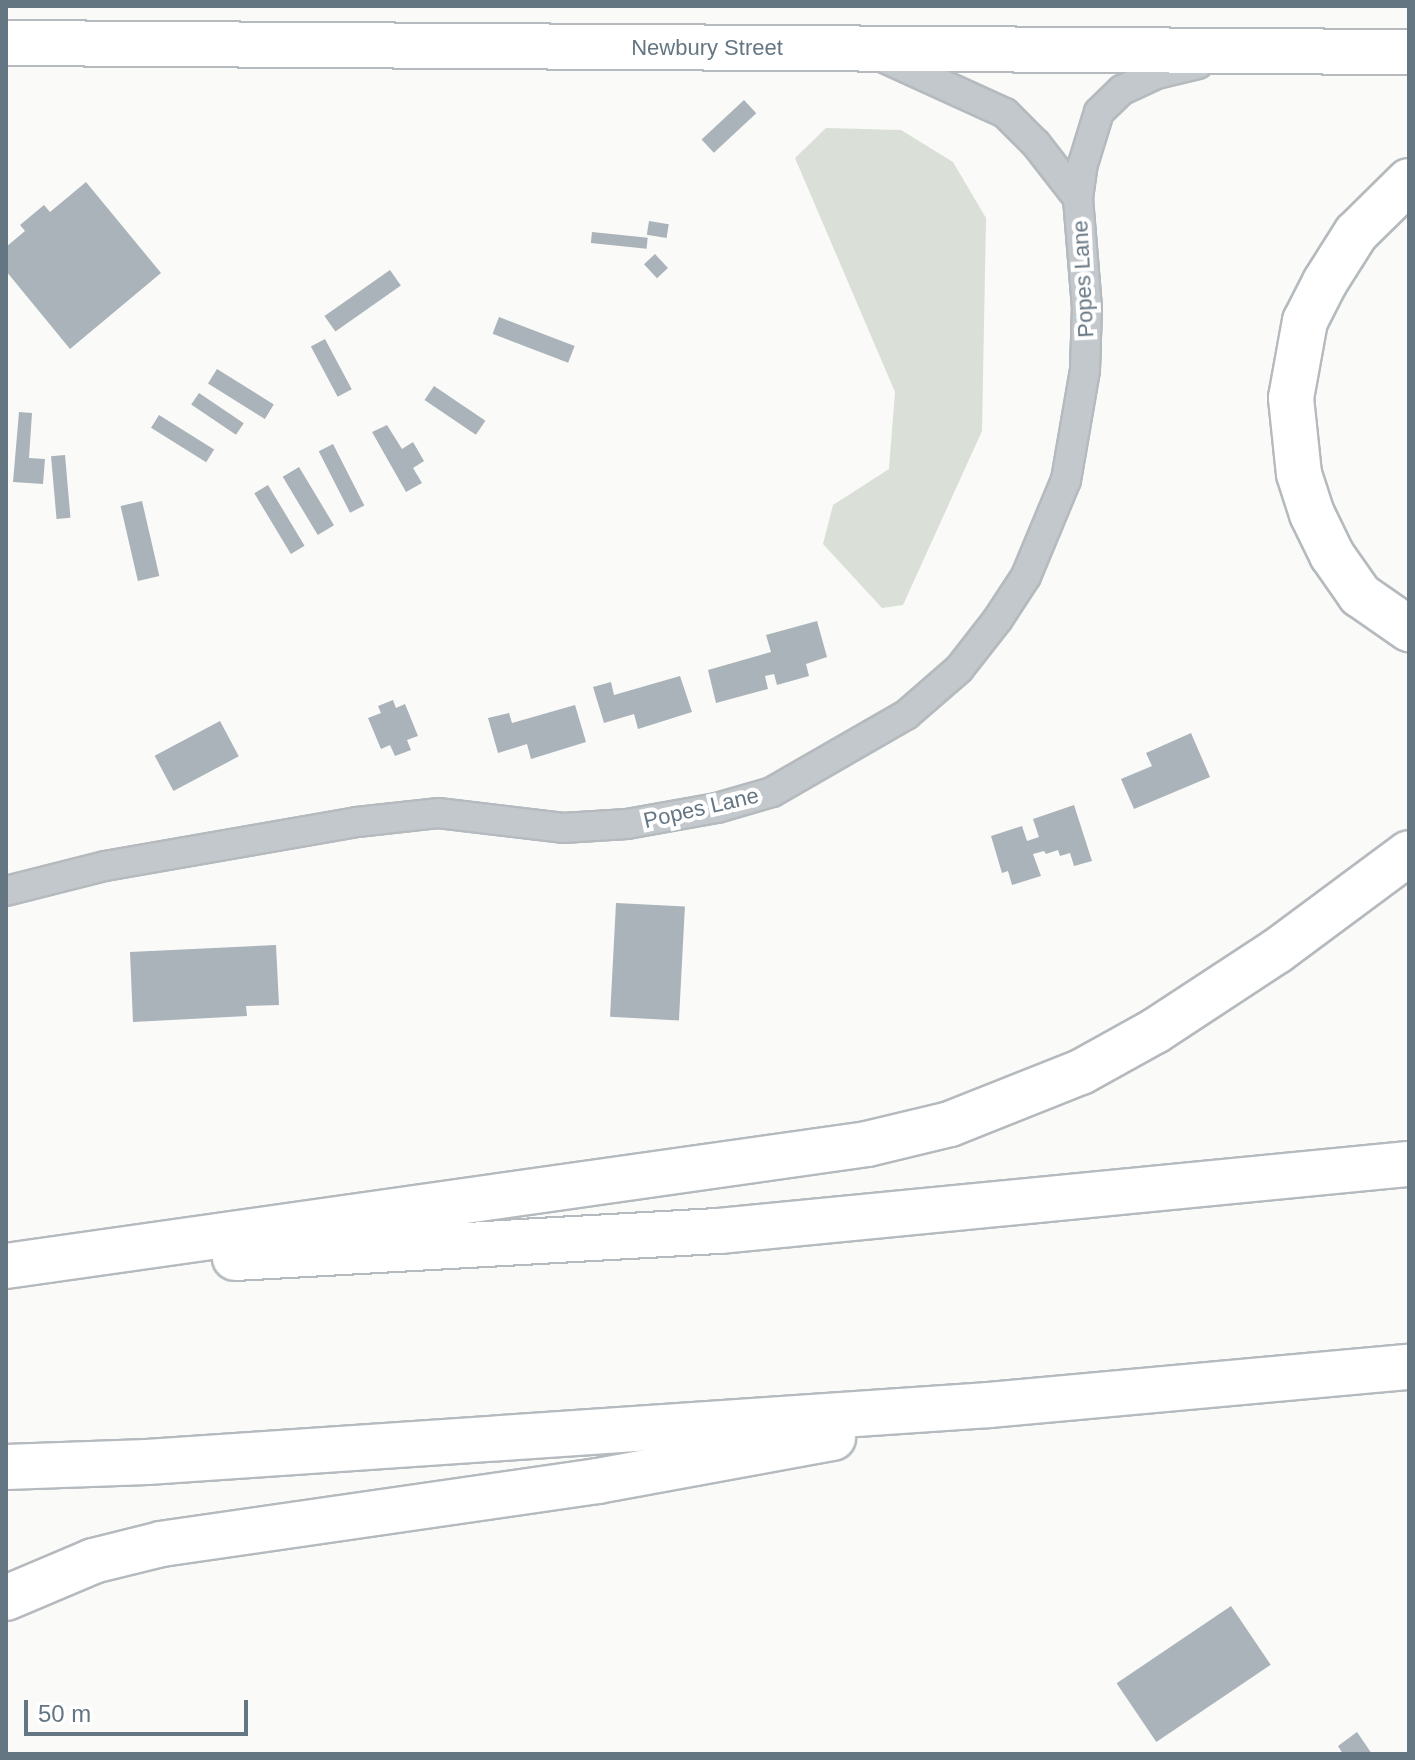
<!DOCTYPE html>
<style>
body{margin:0}
#map{position:relative;width:1415px;height:1760px;overflow:hidden;background:#fafaf8;font-family:Arial,sans-serif}
div>[style]{position:absolute}
[style*='--x']{left:calc(var(--x)*1px);top:calc(var(--y)*1px);width:calc(var(--w)*1px);rotate:calc(var(--a)*1deg)}
.green>*{inset:0;background:#dadfd7}
.building>*{inset:0;background:#aab3b9;transform-origin:0 0}
.roads{filter:drop-shadow(2px 0 #b5babe) drop-shadow(-2px 0 #b5babe) drop-shadow(0 2px #b5babe) drop-shadow(0 -2px #b5babe)}
.minor>*{height:28px;margin:-14px;padding:0 14px;transform-origin:14px;border-radius:14px;background:#c3c8cc}
.primary>*{height:44px;margin:-22px;padding:0 22px;transform-origin:22px;border-radius:22px;background:#fff}
.motorway>*{height:44px;margin:-22px;padding:0 22px;transform-origin:22px;border-radius:22px;background:#fff}
span{translate:-50% -50%;white-space:nowrap;text-align:center;line-height:1.15;-webkit-text-stroke:8px #fff;paint-order:stroke}
.street-label{font-size:22px;color:#657683}
.frame{position:absolute;inset:0;border:8px solid #657683;pointer-events:none}
.scale{position:absolute;left:24px;top:1700px;width:224px;height:36px;box-sizing:border-box;border:4px solid #657683;border-top:0;padding-left:10px;font-size:24px;line-height:28px;white-space:nowrap;color:#657683;-webkit-text-stroke:6px #fff;paint-order:stroke}
</style>
<div id="map">
<div class="green">
<i style="clip-path:polygon(826px 128px,901px 130px,953px 162px,986px 218px,982px 431px,903px 605px,882px 608px,823px 544px,833px 505px,889px 469px,895px 392px,795px 158px)"></i>
</div>
<div class="building">
<i style="left:744px;top:100px;width:18px;height:58px;rotate:47deg"></i>
<i style="clip-path:polygon(86px 182px,161px 273px,70px 349px,6px 271px,6px 247px,25px 231px,20px 225px,44px 205px,50px 212px)"></i>
<i style="left:649px;top:221px;width:20px;height:14px;rotate:9deg"></i>
<i style="left:592px;top:232px;width:56px;height:11px;rotate:6deg"></i>
<i style="left:655px;top:254px;width:19px;height:15px;rotate:47deg"></i>
<i style="left:390px;top:270px;width:19px;height:80px;rotate:55deg"></i>
<i style="left:499px;top:317px;width:81px;height:18px;rotate:21deg"></i>
<i style="left:325px;top:339px;width:57px;height:16px;rotate:62deg"></i>
<i style="left:217px;top:369px;width:67px;height:17px;rotate:32deg"></i>
<i style="left:434px;top:386px;width:62px;height:17px;rotate:34deg"></i>
<i style="left:199px;top:393px;width:54px;height:14px;rotate:34deg"></i>
<i style="clip-path:polygon(19px 412px,32px 413px,29px 458px,45px 459px,43px 484px,13px 482px)"></i>
<i style="left:159px;top:415px;width:65px;height:15px;rotate:32deg"></i>
<i style="clip-path:polygon(387px 425px,402px 449px,413px 442px,424px 461px,413px 468px,422px 483px,406px 492px,372px 432px)"></i>
<i style="left:333px;top:444px;width:69px;height:16px;rotate:63deg"></i>
<i style="left:65px;top:455px;width:63px;height:14px;rotate:85deg"></i>
<i style="left:299px;top:467px;width:68px;height:19px;rotate:59deg"></i>
<i style="left:268px;top:485px;width:71px;height:16px;rotate:59deg"></i>
<i style="left:142px;top:501px;width:77px;height:22px;rotate:77deg"></i>
<i style="clip-path:polygon(817px 621px,827px 657px,806px 664px,809px 676px,777px 685px,774px 674px,765px 676px,768px 689px,716px 703px,708px 670px,771px 652px,766px 635px)"></i>
<i style="clip-path:polygon(680px 676px,692px 712px,638px 729px,634px 714px,604px 723px,593px 687px,611px 682px,614px 695px)"></i>
<i style="clip-path:polygon(393px 700px,396px 708px,405px 704px,418px 736px,407px 740px,411px 750px,395px 756px,390px 745px,381px 749px,368px 718px,381px 713px,378px 706px)"></i>
<i style="clip-path:polygon(575px 705px,586px 742px,531px 759px,527px 744px,498px 753px,488px 718px,509px 713px,512px 723px)"></i>
<i style="left:220px;top:721px;width:40px;height:74px;rotate:62deg"></i>
<i style="clip-path:polygon(1191px 733px,1210px 777px,1134px 809px,1121px 779px,1152px 766px,1146px 753px)"></i>
<i style="clip-path:polygon(1074px 805px,1092px 861px,1074px 866px,1070px 853px,1060px 856px,1058px 850px,1046px 854px,1044px 851px,1033px 854px,1041px 876px,1012px 885px,1008px 871px,1002px 873px,991px 836px,1022px 826px,1027px 841px,1039px 837px,1033px 819px)"></i>
<i style="left:616px;top:903px;width:69px;height:114px;rotate:3deg"></i>
<i style="clip-path:polygon(276px 945px,279px 1005px,246px 1006px,247px 1016px,133px 1022px,130px 952px)"></i>
<i style="left:1231px;top:1606px;width:71px;height:138px;rotate:56deg"></i>
<i style="clip-path:polygon(1357px 1732px,1372px 1754px,1343px 1754px,1338px 1746px)"></i>
</div>
<div class="roads">
<div class="minor">
<i style="--x:882;--y:57;--w:135;--a:24.5"></i>
<i style="--x:1005;--y:113;--w:44;--a:45"></i>
<i style="--x:1036;--y:144;--w:68;--a:52.1"></i>
<i style="--x:6;--y:891;--w:102;--a:-14.2"></i>
<i style="--x:105;--y:866;--w:256;--a:-9.9"></i>
<i style="--x:357;--y:822;--w:81;--a:-6.3"></i>
<i style="--x:438;--y:813;--w:126;--a:6.8"></i>
<i style="--x:563;--y:828;--w:64;--a:-3.6"></i>
<i style="--x:627;--y:824;--w:91;--a:-10.1"></i>
<i style="--x:717;--y:808;--w:57;--a:-16.2"></i>
<i style="--x:772;--y:792;--w:155;--a:-29.9"></i>
<i style="--x:906;--y:715;--w:70;--a:-41"></i>
<i style="--x:959;--y:669;--w:63;--a:-52"></i>
<i style="--x:998;--y:619;--w:51;--a:-56.9"></i>
<i style="--x:1026;--y:576;--w:104;--a:-67.4"></i>
<i style="--x:1066;--y:480;--w:112;--a:-80.2"></i>
<i style="--x:1085;--y:370;--w:62;--a:-88.2"></i>
<i style="--x:1087;--y:308;--w:110;--a:-94.7"></i>
<i style="--x:1078;--y:198;--w:34;--a:-82"></i>
<i style="--x:1083;--y:164;--w:54;--a:-72.9"></i>
<i style="--x:1099;--y:112;--w:32;--a:-44"></i>
<i style="--x:1122;--y:90;--w:38;--a:-25"></i>
<i style="--x:1157;--y:74;--w:42;--a:-13.7"></i>
</div>
<div class="primary">
<i style="--x:6;--y:43;--w:1403;--a:0.37"></i>
<i style="--x:1409;--y:181;--w:74;--a:135.5"></i>
<i style="--x:1356;--y:233;--w:58;--a:122.3"></i>
<i style="--x:1325;--y:282;--w:44;--a:117.1"></i>
<i style="--x:1305;--y:321;--w:78;--a:100.3"></i>
<i style="--x:1291;--y:398;--w:76;--a:84"></i>
<i style="--x:1299;--y:474;--w:42;--a:72"></i>
<i style="--x:1312;--y:514;--w:46;--a:64"></i>
<i style="--x:1332;--y:555;--w:49;--a:55"></i>
<i style="--x:1360;--y:595;--w:60;--a:34.8"></i>
</div>
<div class="motorway">
<i style="--x:235;--y:1258;--w:485;--a:-3.2"></i>
<i style="--x:719;--y:1231;--w:693;--a:-5.55"></i>
<i style="--x:6;--y:1266;--w:870;--a:-8.06"></i>
<i style="--x:867;--y:1144;--w:85;--a:-13.5"></i>
<i style="--x:950;--y:1124;--w:141;--a:-21.7"></i>
<i style="--x:1081;--y:1072;--w:85;--a:-29"></i>
<i style="--x:1155;--y:1031;--w:146;--a:-33.3"></i>
<i style="--x:1277;--y:951;--w:164;--a:-36.6"></i>
<i style="--x:6;--y:1467;--w:141;--a:-2"></i>
<i style="--x:147;--y:1462;--w:844;--a:-3.87"></i>
<i style="--x:989;--y:1405;--w:422;--a:-5.2"></i>
<i style="--x:6;--y:1598;--w:95;--a:-23"></i>
<i style="--x:93;--y:1561;--w:70;--a:-14"></i>
<i style="--x:161;--y:1544;--w:442;--a:-8.2"></i>
<i style="--x:598;--y:1481;--w:239;--a:-10.4"></i>
</div>
</div>
<div class="street-label">
<span style="left:707px;top:48px">Newbury Street</span>
<span style="left:1083px;top:279px;rotate:-93deg">Popes Lane</span>
<span style="left:701px;top:808px;rotate:-13deg">Popes Lane</span>
</div>
<div class="frame"></div>
<div class="scale">50 m</div>
</div>
